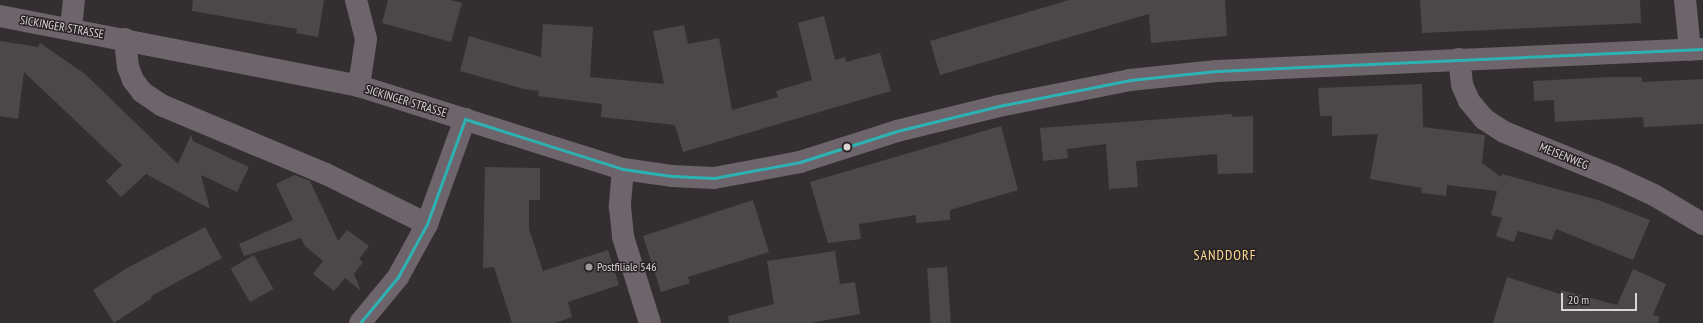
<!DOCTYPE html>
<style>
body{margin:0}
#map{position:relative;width:1703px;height:323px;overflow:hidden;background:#332e30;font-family:"PT Sans Narrow",sans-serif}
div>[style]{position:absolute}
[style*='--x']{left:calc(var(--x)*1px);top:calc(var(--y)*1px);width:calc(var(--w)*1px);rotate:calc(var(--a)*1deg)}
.building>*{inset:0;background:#4c4849;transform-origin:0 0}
.minor>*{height:22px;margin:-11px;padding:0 11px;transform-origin:11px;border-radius:11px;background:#6e646b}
.bus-1>*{height:3px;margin:-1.5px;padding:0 1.5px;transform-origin:1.5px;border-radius:1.5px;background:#2db2b4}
.dots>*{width:11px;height:11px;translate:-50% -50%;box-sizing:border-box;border:2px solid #2a2326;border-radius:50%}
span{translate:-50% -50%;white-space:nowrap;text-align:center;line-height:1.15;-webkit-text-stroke:3px #2a2326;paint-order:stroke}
.street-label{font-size:12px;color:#d9d4d6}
.poi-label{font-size:12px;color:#d9d4d6}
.left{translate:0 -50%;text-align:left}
.quarter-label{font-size:14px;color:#fcda8f;letter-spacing:1px}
.scale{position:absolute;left:1561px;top:293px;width:76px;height:18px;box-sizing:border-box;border:2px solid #d9d4d6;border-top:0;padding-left:5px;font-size:12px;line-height:14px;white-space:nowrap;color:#d9d4d6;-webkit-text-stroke:3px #2a2326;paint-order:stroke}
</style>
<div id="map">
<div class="building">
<i style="clip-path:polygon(193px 0,324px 0,318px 37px,296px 33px,297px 29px,192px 11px)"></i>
<i style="clip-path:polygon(388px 0,450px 0,462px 3px,451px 42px,382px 23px)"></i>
<i style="clip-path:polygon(1069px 0,1225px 0,1227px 36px,1151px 43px,1149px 14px,940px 75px,930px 41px)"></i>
<i style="clip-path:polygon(1420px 0,1640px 0,1641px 23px,1422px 33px)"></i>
<i style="clip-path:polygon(824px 16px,835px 60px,845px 57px,846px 62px,880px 53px,891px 91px,683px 152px,675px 125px,601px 117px,602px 104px,538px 96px,539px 91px,524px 89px,460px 71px,469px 36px,541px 57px,543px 24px,593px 27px,590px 77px,664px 84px,653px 31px,684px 25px,688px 44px,719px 38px,732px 110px,778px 97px,776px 91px,812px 80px,798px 23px)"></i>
<i style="clip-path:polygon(0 41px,38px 47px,40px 43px,85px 74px,178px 164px,191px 135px,193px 141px,249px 167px,237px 192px,201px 175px,210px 209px,146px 174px,121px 197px,106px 181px,122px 165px,24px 72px,18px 119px,0 116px)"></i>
<i style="clip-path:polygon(1609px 77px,1642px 77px,1642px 82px,1703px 79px,1703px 124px,1644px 127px,1643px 117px,1555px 122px,1554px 100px,1534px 101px,1533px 81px)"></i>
<i style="clip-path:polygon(1422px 84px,1423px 127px,1485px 135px,1482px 163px,1501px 177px,1502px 174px,1598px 200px,1650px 220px,1633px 260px,1556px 229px,1552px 240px,1518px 231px,1514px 242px,1496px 236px,1502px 218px,1491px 215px,1497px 191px,1447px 185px,1446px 196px,1421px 193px,1422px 188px,1370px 179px,1378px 134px,1332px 136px,1332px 116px,1320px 116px,1318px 88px)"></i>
<i style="clip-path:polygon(1232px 114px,1232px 117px,1253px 116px,1253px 173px,1218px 174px,1217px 154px,1136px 161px,1138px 187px,1109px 189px,1106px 144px,1067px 149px,1068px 158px,1043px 161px,1040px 128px)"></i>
<i style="clip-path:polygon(1001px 126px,1018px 190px,950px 210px,950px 220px,916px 223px,916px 215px,859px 224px,861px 239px,828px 243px,810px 182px)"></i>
<i style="clip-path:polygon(485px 167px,540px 168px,540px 200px,529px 200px,529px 229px,543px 271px,608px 250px,619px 285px,568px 302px,572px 317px,555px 323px,512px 323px,494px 267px,483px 268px)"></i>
<i style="clip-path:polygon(295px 175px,310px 181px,338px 241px,347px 230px,369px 246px,359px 259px,363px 262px,354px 274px,361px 291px,345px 278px,334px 291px,313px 274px,323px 261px,305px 246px,301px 238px,244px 256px,239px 244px,293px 220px,276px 184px)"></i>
<i style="clip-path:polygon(753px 200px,769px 252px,688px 277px,690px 283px,661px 292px,643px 236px)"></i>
<i style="clip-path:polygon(205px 227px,222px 258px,151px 296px,152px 298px,114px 323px,93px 290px,127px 268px)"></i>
<i style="clip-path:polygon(835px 251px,840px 284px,855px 282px,860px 314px,810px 323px,729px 323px,728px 316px,774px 304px,767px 261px)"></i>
<i style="left:254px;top:255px;width:39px;height:27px;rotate:60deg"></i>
<i style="left:947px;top:267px;width:56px;height:20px;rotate:86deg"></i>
<i style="clip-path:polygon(1633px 269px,1666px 284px,1653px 315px,1659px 316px,1658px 323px,1493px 323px,1507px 277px,1560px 294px,1561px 290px,1617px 305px)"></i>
</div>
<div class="minor">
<i style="--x:356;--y:0;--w:40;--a:75.6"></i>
<i style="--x:366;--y:39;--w:48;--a:98.5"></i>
<i style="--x:1685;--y:0;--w:50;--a:84.3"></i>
<i style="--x:0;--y:16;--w:366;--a:11"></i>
<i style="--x:359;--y:86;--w:277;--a:17.5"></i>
<i style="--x:623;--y:169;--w:49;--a:8.1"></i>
<i style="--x:672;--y:176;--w:42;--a:2.7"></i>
<i style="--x:714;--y:178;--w:87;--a:-10.5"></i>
<i style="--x:800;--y:162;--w:102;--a:-17.7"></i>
<i style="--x:897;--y:131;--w:105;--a:-13.8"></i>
<i style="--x:999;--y:106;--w:134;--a:-11.2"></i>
<i style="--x:1130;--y:80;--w:87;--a:-5.9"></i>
<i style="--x:1217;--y:71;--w:486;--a:-2.6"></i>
<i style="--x:71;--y:28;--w:28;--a:-84"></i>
<i style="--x:125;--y:39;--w:28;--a:84"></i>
<i style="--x:128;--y:67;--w:14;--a:69"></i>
<i style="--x:133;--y:80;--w:15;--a:53"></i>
<i style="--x:142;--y:92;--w:23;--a:34"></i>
<i style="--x:161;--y:105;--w:179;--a:22.7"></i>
<i style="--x:326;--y:174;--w:113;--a:26.3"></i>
<i style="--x:1459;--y:59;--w:26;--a:83"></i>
<i style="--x:1462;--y:85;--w:17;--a:66"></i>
<i style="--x:1469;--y:101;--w:23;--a:50"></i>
<i style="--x:1484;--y:119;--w:24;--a:33"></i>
<i style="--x:1504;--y:132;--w:118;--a:22"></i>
<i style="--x:1613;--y:176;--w:45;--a:24.9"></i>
<i style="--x:1654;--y:195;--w:57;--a:30.6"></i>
<i style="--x:623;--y:169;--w:38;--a:95"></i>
<i style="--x:620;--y:207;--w:30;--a:84"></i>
<i style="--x:623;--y:237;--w:90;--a:72.6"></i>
<i style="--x:360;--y:323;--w:60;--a:-50.4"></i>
<i style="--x:398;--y:277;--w:60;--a:-61.3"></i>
<i style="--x:427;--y:224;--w:112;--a:-70.1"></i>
</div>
<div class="bus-1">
<i style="--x:465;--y:119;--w:166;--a:17.6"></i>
<i style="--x:623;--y:169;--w:49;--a:8.1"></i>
<i style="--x:672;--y:176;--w:42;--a:2.7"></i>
<i style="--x:714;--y:178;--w:87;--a:-10.5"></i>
<i style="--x:800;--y:162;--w:102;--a:-17.7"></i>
<i style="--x:897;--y:131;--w:105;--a:-13.8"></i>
<i style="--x:999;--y:106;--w:134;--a:-11.2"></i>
<i style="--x:1130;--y:80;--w:87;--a:-5.9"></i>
<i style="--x:1217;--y:71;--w:486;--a:-2.6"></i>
<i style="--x:360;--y:323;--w:60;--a:-50.4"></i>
<i style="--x:398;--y:277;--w:60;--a:-61.3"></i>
<i style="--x:427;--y:224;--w:112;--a:-70.1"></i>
</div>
<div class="dots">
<i style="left:847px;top:147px;background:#d9d4d6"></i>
<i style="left:589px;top:267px;background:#9f9a9c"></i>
</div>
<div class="street-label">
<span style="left:62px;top:27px;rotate:10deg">SICKINGER STRASSE</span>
<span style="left:406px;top:101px;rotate:17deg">SICKINGER STRASSE</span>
<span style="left:1564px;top:156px;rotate:22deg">MEISENWEG</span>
</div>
<div class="poi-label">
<span class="left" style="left:597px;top:267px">Postfiliale 546</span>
</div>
<div class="quarter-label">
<span style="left:1225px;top:255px">SANDDORF</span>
</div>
<div class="scale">20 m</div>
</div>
